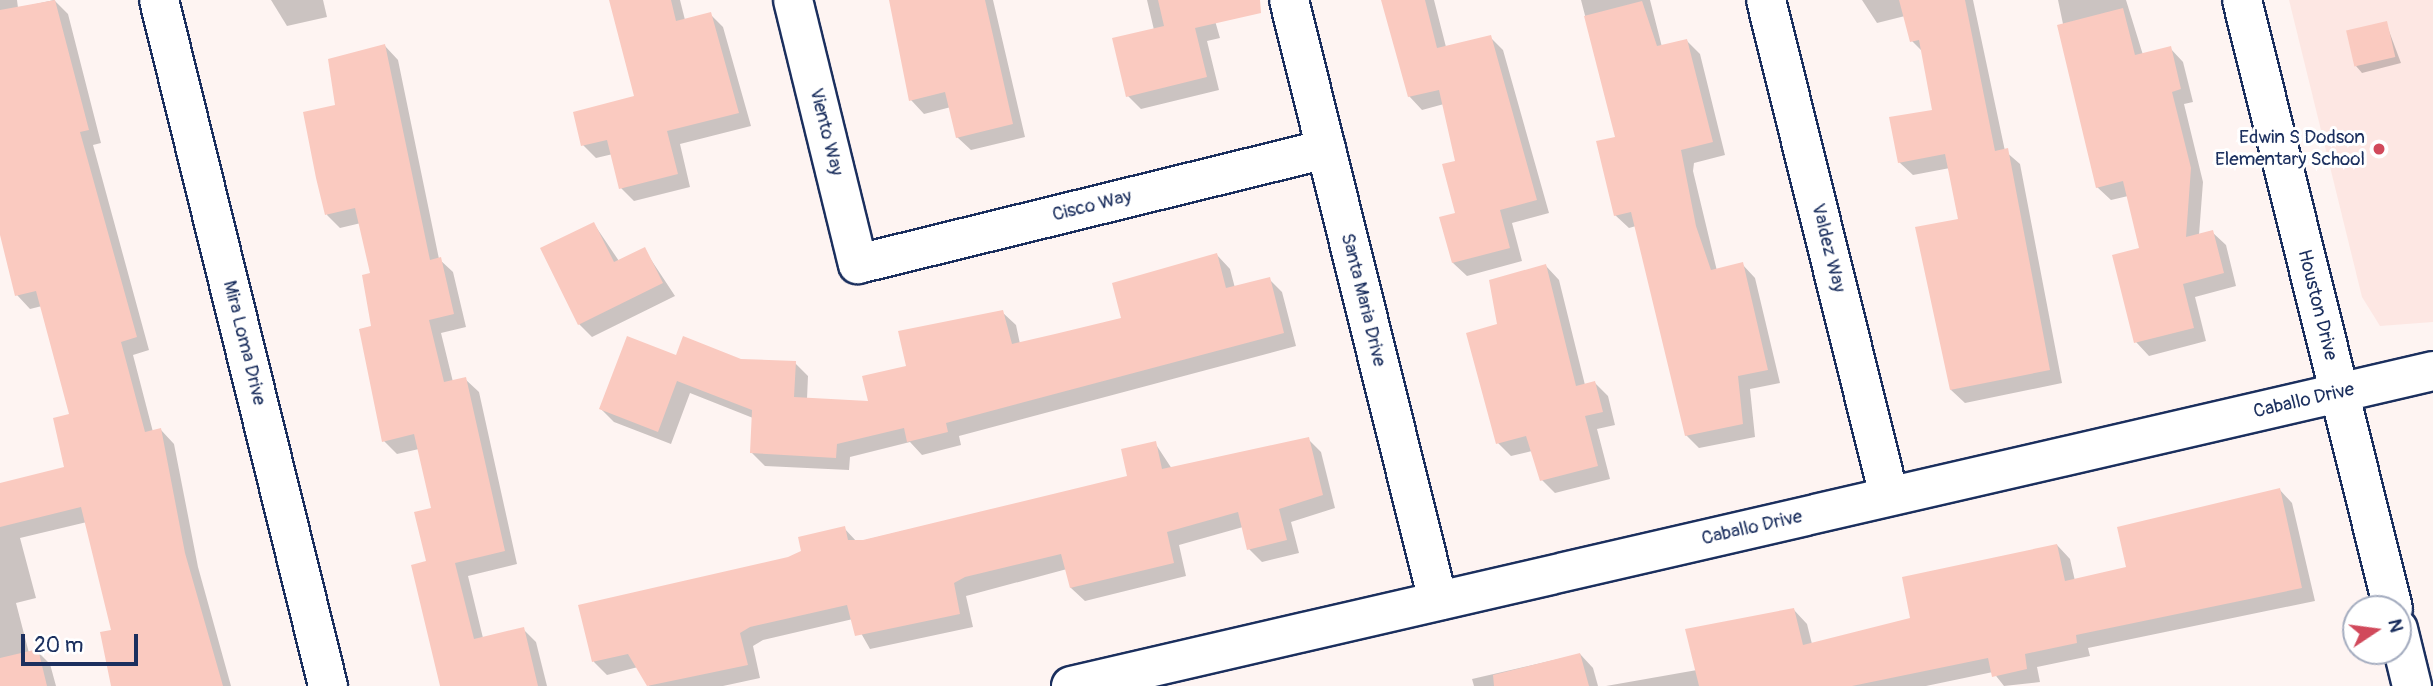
<!DOCTYPE html>
<style>
body{margin:0}
#map{position:relative;width:2433px;height:686px;overflow:hidden;background:#fef4f2;font-family:Pangolin,sans-serif}
div>[style]{position:absolute}
[style*='--x']{left:calc(var(--x)*1px);top:calc(var(--y)*1px);width:calc(var(--w)*1px);rotate:calc(var(--a)*1deg)}
.built>*{inset:0;background:#fde7e3}
.shadow>*{inset:0;background:#0003}
.building>*{inset:0;background:#facac0;transform-origin:0 0}
.roads{filter:drop-shadow(2px 0 #1b2f5e) drop-shadow(-2px 0 #1b2f5e) drop-shadow(0 2px #1b2f5e) drop-shadow(0 -2px #1b2f5e)}
.minor>*{height:38px;margin:-19px;padding:0 19px;transform-origin:19px;border-radius:19px;background:#fff}
.dots>*{width:19px;height:19px;translate:-50% -50%;box-sizing:border-box;border:4px solid #fff;border-radius:50%}
span{translate:-50% -50%;white-space:nowrap;text-align:center;line-height:1.15;-webkit-text-stroke:6px #fff;paint-order:stroke}
.street-label{font-size:19px;color:#1b2f5e}
.poi-label{font-size:19px;color:#1b2f5e}
.right{translate:-100% -50%;text-align:right}
.north{position:absolute;left:2342px;top:595px;width:70px;height:70px;box-sizing:border-box;background:#fff;border:2px solid #a4acbf;border-radius:50%;rotate:77deg;font-size:19px;font-weight:700;line-height:28px;text-align:center;color:#1b2f5e}
.north::after{content:'';display:block;margin:auto;width:24px;height:32px;background:#d1495b;clip-path:polygon(50% 0,100% 100%,50% 72%,0 100%)}
.scale{position:absolute;left:21px;top:634px;width:117px;height:32px;box-sizing:border-box;border:4px solid #1b2f5e;border-top:0;padding-left:9px;font-size:21px;line-height:24px;white-space:nowrap;color:#1b2f5e;-webkit-text-stroke:5px #fff;paint-order:stroke}
</style>
<div id="map">
<div class="built">
<i style="clip-path:polygon(2289px 0,2433px 0,2433px 322px,2380px 326px,2362px 297px)"></i>
</div>
<div class="shadow">
<i style="clip-path:polygon(0 0,17px 0,18px 8px,54px 0,68px 14px,101px 143px,93px 145px,149px 350px,133px 355px,153px 432px,161px 430px,174px 444px,198px 567px,231px 686px,113px 686px,113px 631px,87px 522px,20px 538px,36px 598px,16px 603px,29px 653px,37px 651px,50px 664px,56px 686px,0 686px,0 485px,66px 468px,71px 416px,42px 306px,30px 309px,17px 295px,0 229px)"></i>
<i style="clip-path:polygon(271px 0,323px 0,327px 17px,287px 26px)"></i>
<i style="clip-path:polygon(610px 0,680px 0,685px 20px,710px 14px,723px 27px,751px 126px,680px 144px,690px 187px,634px 201px,621px 188px,613px 154px,596px 158px,583px 145px,636px 98px)"></i>
<i style="clip-path:polygon(890px 0,993px 0,1025px 137px,971px 150px,957px 137px,951px 107px,924px 114px,911px 100px)"></i>
<i style="clip-path:polygon(1147px 0,1209px 0,1220px 38px,1207px 41px,1219px 90px,1141px 109px,1128px 96px,1154px 30px)"></i>
<i style="clip-path:polygon(1382px 0,1434px 0,1446px 47px,1490px 37px,1503px 50px,1549px 213px,1512px 223px,1522px 261px,1467px 276px,1453px 263px,1457px 162px,1444px 104px,1422px 110px,1409px 96px)"></i>
<i style="clip-path:polygon(1581px 0,1650px 0,1662px 47px,1687px 41px,1700px 54px,1725px 155px,1694px 163px,1693px 171px,1717px 271px,1742px 264px,1755px 278px,1780px 383px,1750px 389px,1755px 437px,1699px 448px,1686px 435px,1636px 226px,1629px 228px,1615px 215px,1617px 138px)"></i>
<i style="clip-path:polygon(1862px 0,1973px 0,2005px 151px,2020px 164px,2062px 383px,1965px 403px,1951px 390px,1960px 220px,1950px 168px,1913px 175px,1899px 162px,1934px 112px,1924px 53px,1912px 41px,1905px 16px,1877px 23px)"></i>
<i style="clip-path:polygon(2058px 0,2126px 0,2143px 55px,2170px 48px,2183px 62px,2193px 102px,2184px 104px,2203px 182px,2199px 235px,2212px 232px,2226px 245px,2236px 286px,2195px 297px,2206px 341px,2149px 356px,2136px 342px,2142px 250px,2128px 196px,2111px 200px,2097px 187px)"></i>
<i style="clip-path:polygon(2386px 23px,2401px 63px,2362px 73px,2356px 66px)"></i>
<i style="clip-path:polygon(385px 46px,398px 60px,439px 259px,453px 272px,466px 327px,441px 333px,453px 382px,465px 379px,479px 392px,517px 564px,468px 576px,483px 638px,523px 629px,536px 642px,547px 686px,442px 686px,428px 563px,433px 510px,419px 449px,397px 454px,384px 441px,373px 275px,361px 223px,340px 228px,327px 215px,337px 106px)"></i>
<i style="clip-path:polygon(594px 224px,619px 261px,644px 249px,675px 296px,592px 337px,579px 324px)"></i>
<i style="clip-path:polygon(1217px 255px,1230px 269px,1235px 288px,1269px 279px,1282px 292px,1296px 346px,959px 436px,961px 445px,922px 455px,910px 442px,850px 457px,849px 470px,765px 466px,752px 453px,753px 418px,690px 393px,671px 444px,614px 422px,601px 409px,677px 358px,795px 363px,808px 376px,807px 399px,870px 403px,908px 367px,1002px 312px,1016px 325px,1020px 344px,1123px 319px)"></i>
<i style="clip-path:polygon(1546px 266px,1559px 280px,1585px 385px,1595px 383px,1608px 396px,1615px 425px,1597px 429px,1610px 479px,1555px 493px,1542px 480px,1532px 451px,1511px 456px,1498px 443px,1499px 326px)"></i>
<i style="clip-path:polygon(1308px 439px,1321px 452px,1335px 508px,1291px 522px,1299px 553px,1262px 562px,1249px 549px,1243px 527px,1179px 545px,1186px 576px,1085px 601px,1071px 588px,1067px 569px,966px 596px,973px 627px,870px 649px,853px 619px,763px 640px,753px 646px,760px 678px,723px 686px,649px 686px,638px 667px,607px 675px,594px 662px,580px 607px,788px 559px,844px 528px,857px 542px,1129px 477px,1155px 443px,1172px 469px)"></i>
<i style="clip-path:polygon(2279px 489px,2292px 503px,2315px 601px,2088px 648px,2090px 656px,2037px 667px,2040px 682px,2004px 686px,1993px 672px,1926px 686px,1606px 686px,1697px 670px,1794px 610px,1807px 624px,1812px 644px,1912px 619px,2057px 545px,2070px 559px,2075px 581px,2128px 569px)"></i>
<i style="clip-path:polygon(1580px 654px,1593px 668px,1598px 686px,1474px 686px,1472px 679px)"></i>
</div>
<div class="building">
<i style="clip-path:polygon(55px 0,89px 130px,80px 132px,137px 337px,121px 342px,145px 432px,161px 428px,185px 553px,223px 686px,111px 686px,100px 632px,111px 630px,81px 507px,0 527px,0 483px,64px 467px,53px 418px,69px 414px,36px 291px,15px 296px,0 235px,0 10px)"></i>
<i style="clip-path:polygon(609px 0,671px 0,676px 21px,711px 12px,739px 113px,667px 131px,678px 174px,619px 189px,607px 140px,581px 146px,573px 112px,634px 96px)"></i>
<i style="clip-path:polygon(889px 0,985px 0,1013px 124px,956px 138px,945px 92px,909px 101px)"></i>
<i style="clip-path:polygon(1158px 0,1260px 0,1261px 13px,1195px 28px,1207px 77px,1126px 97px,1112px 38px,1164px 26px)"></i>
<i style="clip-path:polygon(1381px 0,1425px 0,1437px 48px,1491px 35px,1537px 200px,1500px 210px,1510px 248px,1452px 263px,1439px 217px,1455px 213px,1442px 164px,1455px 161px,1439px 90px,1408px 97px)"></i>
<i style="clip-path:polygon(1899px 0,1965px 0,1995px 151px,2008px 148px,2050px 370px,1950px 390px,1915px 227px,1958px 219px,1945px 154px,1898px 163px,1889px 117px,1932px 110px,1919px 40px,1910px 42px)"></i>
<i style="clip-path:polygon(1642px 1px,1657px 46px,1687px 39px,1713px 142px,1681px 150px,1696px 226px,1711px 270px,1743px 262px,1768px 370px,1738px 376px,1743px 424px,1685px 436px,1631px 212px,1614px 216px,1596px 141px,1615px 137px,1584px 16px)"></i>
<i style="clip-path:polygon(2123px 8px,2135px 55px,2171px 46px,2181px 89px,2172px 92px,2191px 168px,2186px 237px,2213px 230px,2224px 273px,2183px 284px,2194px 328px,2134px 343px,2112px 255px,2139px 248px,2123px 181px,2096px 188px,2057px 25px)"></i>
<i style="left:2387px;top:21px;width:37px;height:42px;rotate:77deg"></i>
<i style="clip-path:polygon(385px 44px,430px 260px,441px 257px,454px 314px,429px 320px,444px 382px,466px 377px,505px 551px,455px 563px,474px 639px,524px 627px,538px 686px,440px 686px,411px 565px,426px 561px,414px 512px,431px 508px,414px 434px,382px 442px,359px 329px,371px 326px,362px 275px,370px 273px,355px 208px,325px 215px,316px 178px,303px 112px,335px 105px,328px 59px)"></i>
<i style="clip-path:polygon(594px 222px,614px 262px,645px 247px,663px 283px,578px 325px,540px 248px)"></i>
<i style="clip-path:polygon(1217px 253px,1226px 288px,1270px 277px,1284px 333px,946px 423px,948px 432px,907px 442px,904px 428px,837px 444px,836px 458px,750px 453px,752px 410px,677px 381px,658px 432px,599px 409px,627px 336px,676px 355px,683px 336px,741px 359px,796px 361px,794px 397px,868px 401px,862px 376px,906px 366px,898px 331px,1003px 310px,1012px 344px,1055px 334px,1121px 318px,1112px 283px)"></i>
<i style="clip-path:polygon(1546px 264px,1576px 386px,1595px 381px,1603px 412px,1585px 416px,1598px 466px,1540px 481px,1526px 436px,1496px 444px,1466px 333px,1497px 324px,1489px 280px)"></i>
<i style="clip-path:polygon(1309px 437px,1323px 495px,1279px 509px,1287px 540px,1247px 550px,1238px 512px,1167px 532px,1174px 563px,1070px 588px,1061px 554px,965px 577px,954px 583px,960px 614px,855px 636px,847px 605px,750px 627px,740px 633px,748px 665px,647px 686px,628px 654px,592px 662px,578px 605px,788px 557px,801px 551px,798px 537px,845px 526px,848px 540px,863px 540px,1127px 476px,1121px 449px,1156px 441px,1162px 469px)"></i>
<i style="clip-path:polygon(2280px 488px,2302px 588px,2076px 635px,2077px 643px,2025px 654px,2027px 669px,1992px 677px,1988px 658px,1852px 686px,1699px 686px,1685px 629px,1794px 608px,1803px 645px,1910px 618px,1902px 577px,2057px 544px,2065px 581px,2126px 567px,2117px 527px)"></i>
<i style="clip-path:polygon(38px 649px,47px 686px,0 686px,0 658px)"></i>
<i style="clip-path:polygon(1580px 653px,1589px 686px,1494px 686px,1493px 675px)"></i>
</div>
<div class="roads">
<div class="minor">
<i style="--x:159;--y:0;--w:707;--a:76.16"></i>
<i style="--x:793;--y:0;--w:272;--a:76.2"></i>
<i style="--x:858;--y:264;--w:482;--a:-13.8"></i>
<i style="--x:1289;--y:0;--w:619;--a:76.08"></i>
<i style="--x:1766;--y:0;--w:511;--a:76.07"></i>
<i style="--x:2242;--y:0;--w:627;--a:76.07"></i>
<i style="--x:2398;--y:629;--w:59;--a:76.2"></i>
<i style="--x:1071;--y:686;--w:1398;--a:-13.02"></i>
</div>
</div>
<div class="dots">
<i style="left:2379px;top:149px;background:#d1495b"></i>
</div>
<div class="street-label">
<span style="left:826px;top:132px;rotate:76deg">Viento Way</span>
<span style="left:1092px;top:206px;rotate:-14deg">Cisco Way</span>
<span style="left:1828px;top:248px;rotate:76deg">Valdez Way</span>
<span style="left:1363px;top:300px;rotate:76deg">Santa Maria Drive</span>
<span style="left:2317px;top:305px;rotate:76deg">Houston Drive</span>
<span style="left:244px;top:343px;rotate:76deg">Mira Loma Drive</span>
<span style="left:2304px;top:401px;rotate:-13deg">Caballo Drive</span>
<span style="left:1752px;top:528px;rotate:-13deg">Caballo Drive</span>
</div>
<div class="poi-label">
<span class="right" style="left:2365px;top:149px">Edwin S Dodson<br>Elementary School</span>
</div>
<div class="north">N</div>
<div class="scale">20 m</div>
</div>
